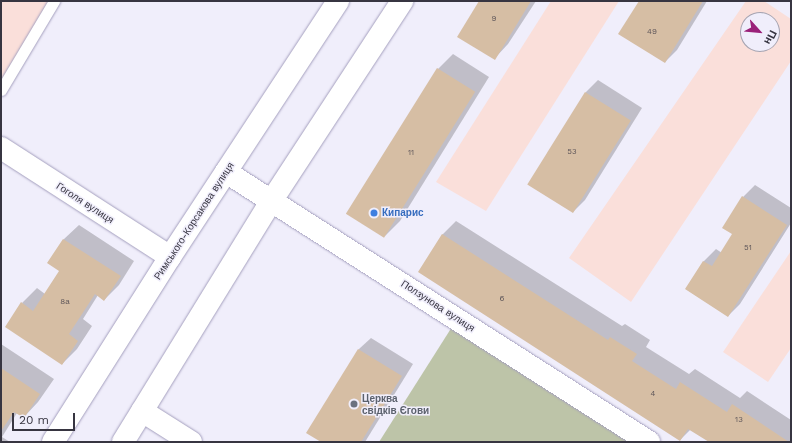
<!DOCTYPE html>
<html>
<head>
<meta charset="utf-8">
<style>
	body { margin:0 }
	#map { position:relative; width:792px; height:443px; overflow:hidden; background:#f0eefb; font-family:"Work Sans",sans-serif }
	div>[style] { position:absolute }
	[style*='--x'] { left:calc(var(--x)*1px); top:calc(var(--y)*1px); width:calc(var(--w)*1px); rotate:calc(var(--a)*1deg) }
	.industrial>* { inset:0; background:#fadfda }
	.green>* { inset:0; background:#bdc4a8 }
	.shadow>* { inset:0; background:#0003 }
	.building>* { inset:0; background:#d6bea4; transform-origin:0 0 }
	.roads { filter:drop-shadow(0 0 1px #a49fbe) drop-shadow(0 0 1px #a49fbe) }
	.service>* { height:11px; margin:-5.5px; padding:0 5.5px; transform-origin:5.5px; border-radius:5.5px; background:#fff }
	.minor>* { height:22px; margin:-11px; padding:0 11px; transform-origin:11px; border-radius:11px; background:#fff }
	.dots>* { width:11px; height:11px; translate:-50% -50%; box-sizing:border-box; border:2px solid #f0eefb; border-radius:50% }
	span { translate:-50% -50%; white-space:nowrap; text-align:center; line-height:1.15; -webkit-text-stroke:3px #f0eefb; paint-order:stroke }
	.number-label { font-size:8px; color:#5f575a }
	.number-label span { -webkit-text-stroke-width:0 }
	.street-label { font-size:10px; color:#373541 }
	.shop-label { font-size:10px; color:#366cbe; font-weight:700 }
	.left { translate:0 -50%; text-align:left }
	.worship-label { font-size:10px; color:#5b616d; font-weight:700 }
	.frame { position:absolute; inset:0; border:2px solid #373541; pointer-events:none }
	.north { position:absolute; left:740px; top:12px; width:40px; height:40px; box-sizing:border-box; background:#f0eefb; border:1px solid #a6a4b1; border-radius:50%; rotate:117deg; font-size:11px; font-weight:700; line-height:16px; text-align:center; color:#373541 }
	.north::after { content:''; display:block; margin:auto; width:14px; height:18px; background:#9a2179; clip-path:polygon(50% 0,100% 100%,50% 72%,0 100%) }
	.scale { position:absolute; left:12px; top:413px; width:63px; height:18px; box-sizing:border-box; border:2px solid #373541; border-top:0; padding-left:5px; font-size:12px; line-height:14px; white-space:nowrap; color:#373541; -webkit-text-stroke:3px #f0eefb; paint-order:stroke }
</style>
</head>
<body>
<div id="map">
	<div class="industrial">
		<i style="clip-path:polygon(1px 1px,58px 1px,1px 92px)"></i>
		<i style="clip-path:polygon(551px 1px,619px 1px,486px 211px,436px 182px)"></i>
		<i style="clip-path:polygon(evenodd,746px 1px,764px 1px,791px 19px,791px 61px,631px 302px,569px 258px,746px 1px,748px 20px,772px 20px,772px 44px,748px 44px,748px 20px)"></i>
		<i style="clip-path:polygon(791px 251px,791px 348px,768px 382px,723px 352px)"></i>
	</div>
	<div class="green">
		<i style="clip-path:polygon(457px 319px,649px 442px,379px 442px)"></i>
	</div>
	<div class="shadow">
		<i style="clip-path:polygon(481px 1px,536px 1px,508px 44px,495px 58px)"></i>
		<i style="clip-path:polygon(640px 1px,707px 1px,677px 50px,665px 62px)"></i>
		<i style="clip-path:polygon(453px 54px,489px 77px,400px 221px,385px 236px,438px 69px)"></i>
		<i style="clip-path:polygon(598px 80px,642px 108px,585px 200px,573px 212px,586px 92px)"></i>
		<i style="clip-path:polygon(755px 185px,791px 208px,791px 223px,740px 304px,728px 316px,686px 289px,704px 261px,716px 249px,722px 253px,734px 234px,743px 197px)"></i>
		<i style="clip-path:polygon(456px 221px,622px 326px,625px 324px,650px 340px,646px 347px,689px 374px,695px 369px,740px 398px,747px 391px,791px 420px,791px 442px,710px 442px,691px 429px,680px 440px,442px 235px)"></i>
		<i style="clip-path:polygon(79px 225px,134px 261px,119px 285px,104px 300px,98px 295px,83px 319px,92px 326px,77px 349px,62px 364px,22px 303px,37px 288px,45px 294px,61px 271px,48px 263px,64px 239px)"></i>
		<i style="clip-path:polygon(371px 338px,413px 364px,365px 442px,323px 442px,359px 349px)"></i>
		<i style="clip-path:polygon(1px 344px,54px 379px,38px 402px,24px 417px,17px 413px,2px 437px,10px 442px,1px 442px)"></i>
	</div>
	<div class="building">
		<i style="clip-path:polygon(479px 1px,531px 1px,495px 60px,457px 37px)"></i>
		<i style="clip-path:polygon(639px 1px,703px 1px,665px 63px,618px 34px)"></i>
		<i style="left:437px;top:68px;width:45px;height:172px;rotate:32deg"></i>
		<i style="left:585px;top:92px;width:54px;height:109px;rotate:32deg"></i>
		<i style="clip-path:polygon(742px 196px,787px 225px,728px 317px,685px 289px,703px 261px,712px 266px,732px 234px,722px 228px)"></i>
		<i style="clip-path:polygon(442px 234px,608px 340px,610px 337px,637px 354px,632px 361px,676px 389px,680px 382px,727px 412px,732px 404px,789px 442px,709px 442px,688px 429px,680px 441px,418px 272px)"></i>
		<i style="clip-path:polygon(63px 239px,121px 276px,104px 301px,95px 294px,69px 334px,78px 341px,62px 365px,5px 327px,21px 302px,33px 311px,59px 271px,47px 263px)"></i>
		<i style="clip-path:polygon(358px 349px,402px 376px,361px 442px,321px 442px,306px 433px)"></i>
		<i style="clip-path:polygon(1px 368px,40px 394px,24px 418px,14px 412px,1px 431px)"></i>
	</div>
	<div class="roads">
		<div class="service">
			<i style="--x:1;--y:90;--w:104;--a:-59.2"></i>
		</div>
		<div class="minor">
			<i style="--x:1;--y:148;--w:201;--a:32.8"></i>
			<i style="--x:226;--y:172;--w:502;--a:32.55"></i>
			<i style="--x:142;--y:411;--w:58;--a:32.3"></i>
			<i style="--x:53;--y:442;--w:219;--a:-57.7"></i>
			<i style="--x:170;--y:257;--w:306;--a:-56.7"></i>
			<i style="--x:123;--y:442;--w:284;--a:-58.4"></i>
			<i style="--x:272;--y:200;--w:238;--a:-56.8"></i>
		</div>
	</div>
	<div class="dots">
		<i style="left:374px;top:213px;background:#3f7fe0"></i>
		<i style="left:354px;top:404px;background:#6b7280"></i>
	</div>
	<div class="number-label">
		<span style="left:494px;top:19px">9</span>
		<span style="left:652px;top:32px">49</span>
		<span style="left:572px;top:152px">53</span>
		<span style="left:411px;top:153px">11</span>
		<span style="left:748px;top:248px">51</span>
		<span style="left:502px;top:299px">6</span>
		<span style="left:65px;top:302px">8а</span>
		<span style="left:653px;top:394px">4</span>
		<span style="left:739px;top:420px">13</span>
	</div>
	<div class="street-label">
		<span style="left:85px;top:203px;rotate:33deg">Гоголя вулиця</span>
		<span style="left:194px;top:221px;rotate:-57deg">Римського-Корсакова вулиця</span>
		<span style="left:438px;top:306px;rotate:33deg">Ползунова вулиця</span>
	</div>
	<div class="shop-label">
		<span class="left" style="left:382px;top:213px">Кипарис</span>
	</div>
	<div class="worship-label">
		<span class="left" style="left:362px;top:404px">Церква<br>свідків Єгови</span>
	</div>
	<div class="frame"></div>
	<div class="north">Пн</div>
	<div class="scale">20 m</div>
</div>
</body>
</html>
